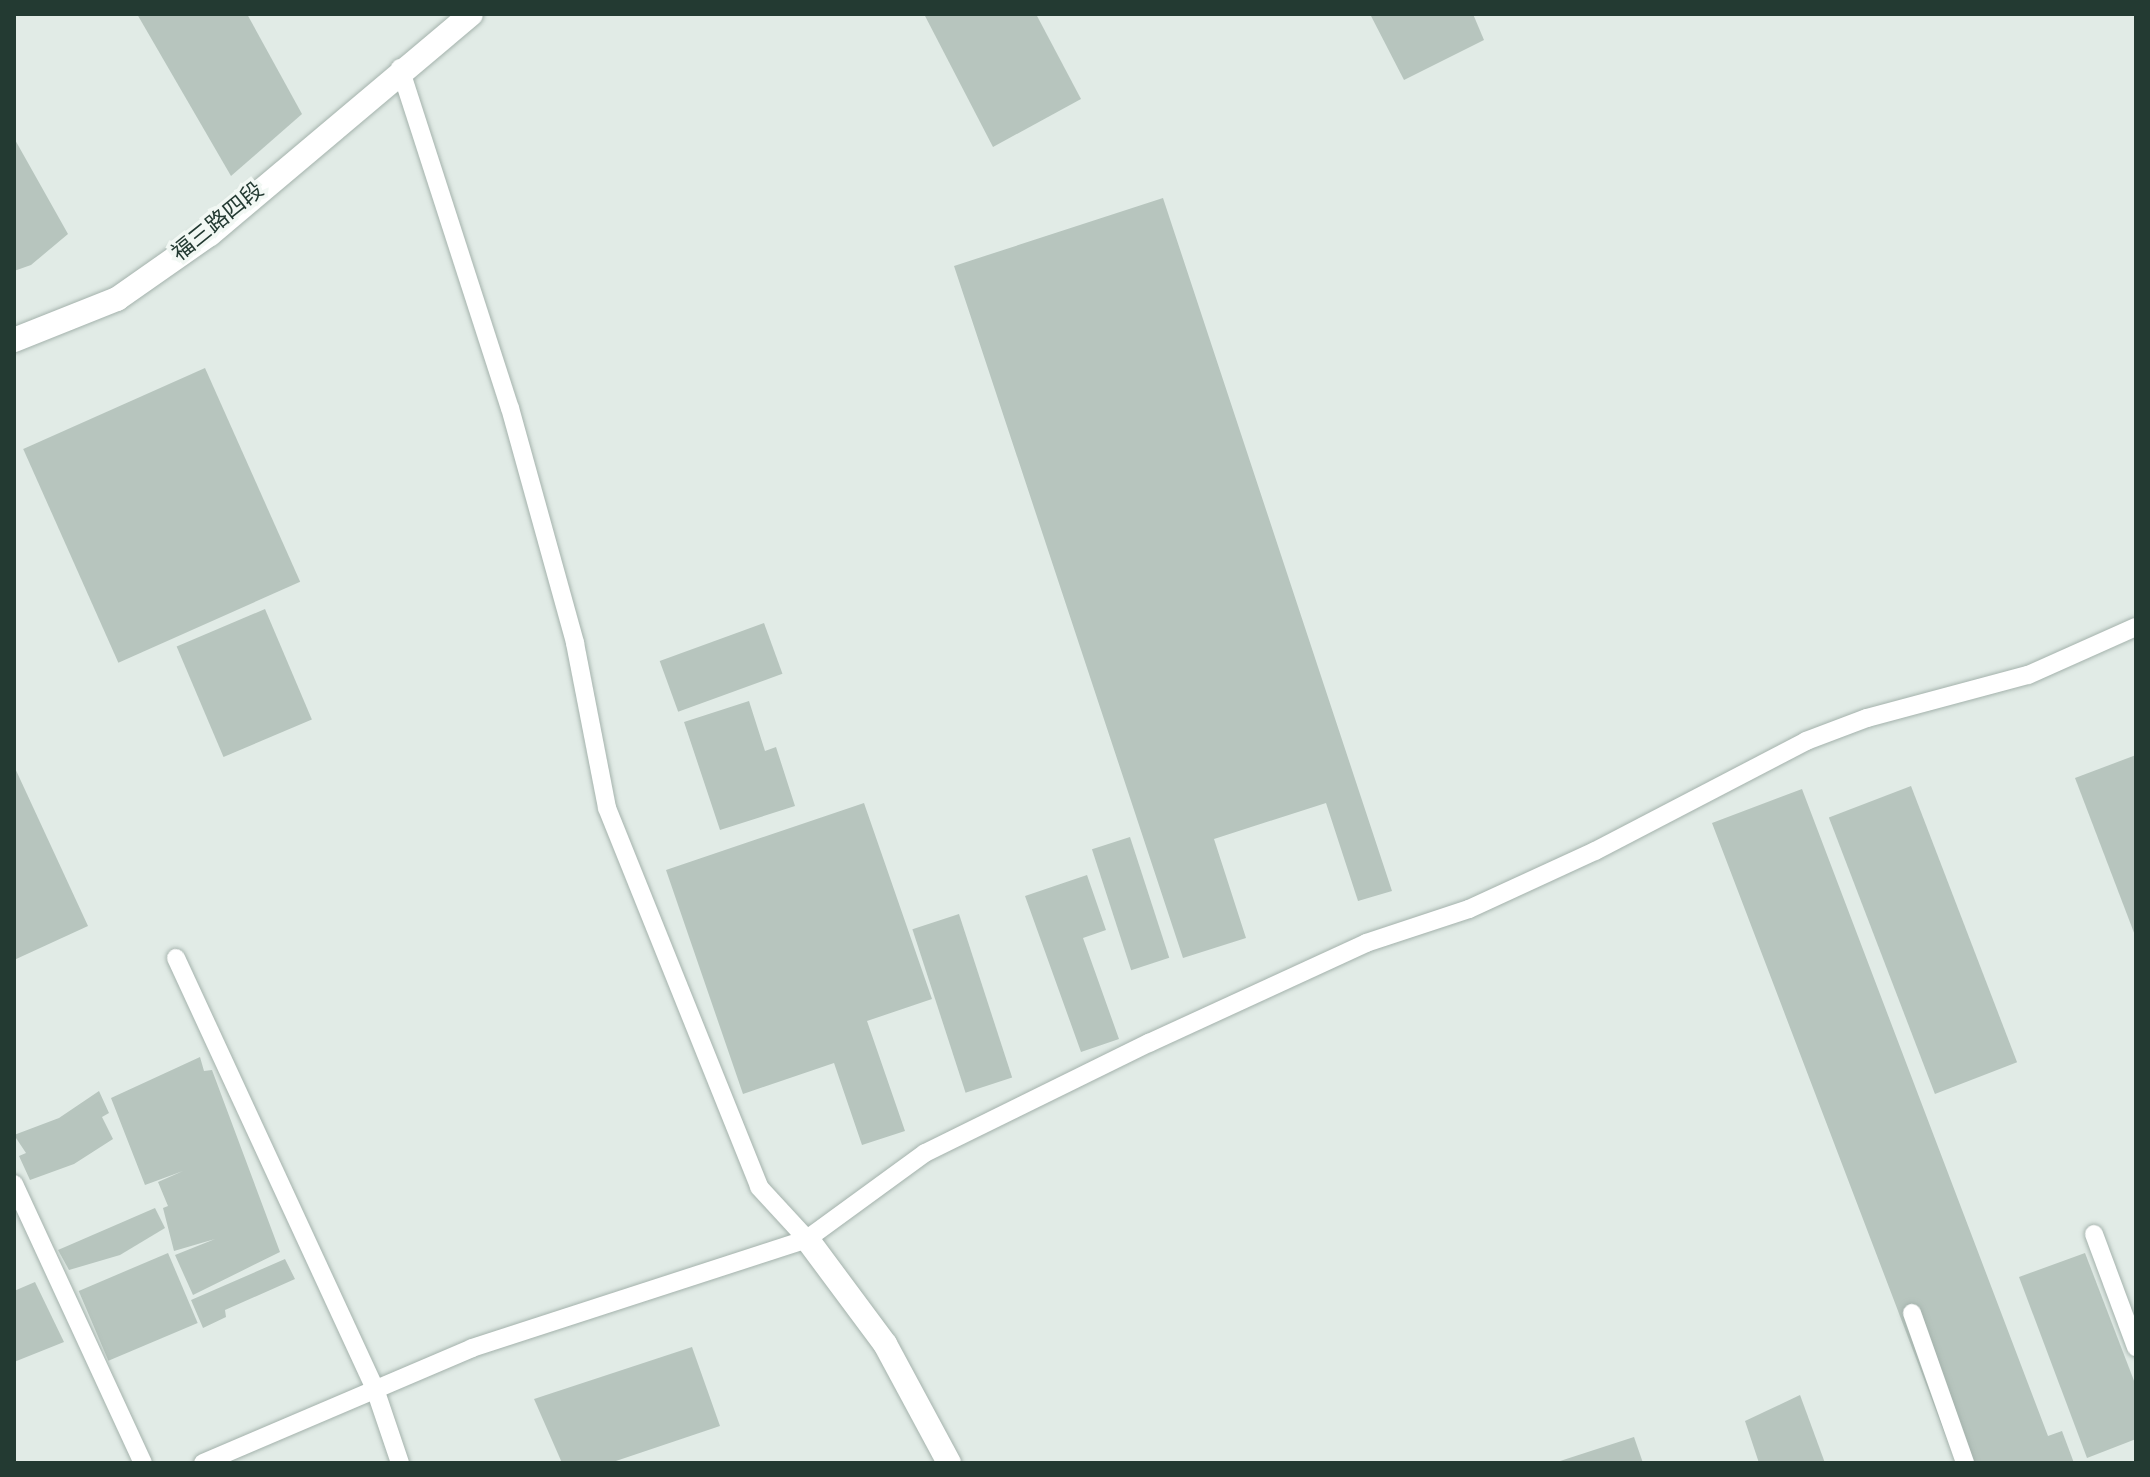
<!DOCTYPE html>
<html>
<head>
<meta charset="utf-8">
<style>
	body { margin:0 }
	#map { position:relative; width:2150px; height:1477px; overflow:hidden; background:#e1ebe6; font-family:"Varela Round","Noto Sans TC",sans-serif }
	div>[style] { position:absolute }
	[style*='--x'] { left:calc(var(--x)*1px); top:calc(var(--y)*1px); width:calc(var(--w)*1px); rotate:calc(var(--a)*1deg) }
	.building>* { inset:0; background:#b7c5be; transform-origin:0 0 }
	.roads { filter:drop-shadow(0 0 2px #a4b2ac) drop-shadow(0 0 2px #a4b2ac) }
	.service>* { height:18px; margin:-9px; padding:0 9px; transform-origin:9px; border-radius:9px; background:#fff }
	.minor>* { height:24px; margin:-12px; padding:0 12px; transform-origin:12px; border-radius:12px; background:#fff }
	.tertiary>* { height:24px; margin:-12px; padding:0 12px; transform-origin:12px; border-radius:12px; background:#fff }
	span { translate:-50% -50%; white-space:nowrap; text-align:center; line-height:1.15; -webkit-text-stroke:7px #f2f8f4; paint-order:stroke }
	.street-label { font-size:22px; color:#233a32 }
	.frame { position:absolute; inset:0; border:16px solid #233a32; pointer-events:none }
</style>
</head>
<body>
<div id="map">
	<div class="building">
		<i style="clip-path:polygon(137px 14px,247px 14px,302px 114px,231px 176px)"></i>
		<i style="clip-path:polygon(924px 14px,1036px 14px,1081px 99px,993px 147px)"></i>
		<i style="clip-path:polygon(1370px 14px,1473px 14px,1484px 40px,1404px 80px)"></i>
		<i style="clip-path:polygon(14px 138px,68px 234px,31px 265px,14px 271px)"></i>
		<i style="clip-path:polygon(1163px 198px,1392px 891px,1358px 901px,1326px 803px,1214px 839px,1246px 938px,1183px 958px,954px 266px)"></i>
		<i style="left:205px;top:368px;width:234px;height:199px;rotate:66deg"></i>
		<i style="left:265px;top:609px;width:120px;height:96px;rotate:67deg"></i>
		<i style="left:764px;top:623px;width:54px;height:111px;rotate:70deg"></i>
		<i style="clip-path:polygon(749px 701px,765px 751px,776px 747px,795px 806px,720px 830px,684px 722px)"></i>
		<i style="clip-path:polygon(2136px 755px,2136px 938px,2075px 778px)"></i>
		<i style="clip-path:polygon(14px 766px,88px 926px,14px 960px)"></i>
		<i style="left:1911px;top:786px;width:296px;height:88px;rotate:69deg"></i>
		<i style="clip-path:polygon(1802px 789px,2048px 1436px,2062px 1431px,2074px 1463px,1956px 1463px,1712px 823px)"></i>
		<i style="clip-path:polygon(864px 803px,932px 999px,867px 1021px,905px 1131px,862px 1145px,834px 1063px,743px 1094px,666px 870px)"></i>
		<i style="left:1130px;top:837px;width:127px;height:40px;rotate:72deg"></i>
		<i style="clip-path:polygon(1087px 875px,1106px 930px,1083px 938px,1119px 1039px,1081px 1052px,1025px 896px)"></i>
		<i style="left:959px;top:914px;width:172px;height:49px;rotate:72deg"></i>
		<i style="clip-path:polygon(200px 1057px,204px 1071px,212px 1070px,280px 1252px,193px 1295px,175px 1255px,215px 1239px,174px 1251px,163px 1208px,168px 1206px,158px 1182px,183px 1171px,145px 1185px,111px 1098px)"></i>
		<i style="clip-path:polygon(99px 1091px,109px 1113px,102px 1117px,113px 1139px,74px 1164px,30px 1180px,19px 1156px,26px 1153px,14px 1135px,59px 1118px)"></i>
		<i style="clip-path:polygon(155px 1208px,165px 1228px,120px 1255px,69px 1270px,58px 1250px)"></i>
		<i style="left:168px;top:1253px;width:76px;height:97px;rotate:67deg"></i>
		<i style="clip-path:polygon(2085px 1253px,2136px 1386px,2136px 1439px,2087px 1458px,2019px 1277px)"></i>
		<i style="clip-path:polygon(285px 1259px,295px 1279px,225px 1310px,226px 1317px,203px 1328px,191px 1300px)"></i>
		<i style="clip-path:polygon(35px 1282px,64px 1342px,14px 1362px,14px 1291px)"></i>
		<i style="clip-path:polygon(692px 1347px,720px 1426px,610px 1463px,562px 1463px,534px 1399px)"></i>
		<i style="clip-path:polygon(1800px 1395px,1825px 1463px,1759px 1463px,1745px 1421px)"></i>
		<i style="clip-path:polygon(1634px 1437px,1643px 1463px,1557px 1463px,1557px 1462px)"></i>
	</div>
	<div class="roads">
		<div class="service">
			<i style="--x:400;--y:68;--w:357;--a:72.1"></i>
			<i style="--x:510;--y:408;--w:244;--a:74.5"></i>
			<i style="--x:575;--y:643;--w:168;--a:79"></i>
			<i style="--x:607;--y:808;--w:408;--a:68.1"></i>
			<i style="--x:759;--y:1187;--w:71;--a:47.3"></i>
			<i style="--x:176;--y:958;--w:475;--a:65.2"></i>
			<i style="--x:375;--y:1389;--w:78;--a:71.3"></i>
			<i style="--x:14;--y:1184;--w:307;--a:65.2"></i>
			<i style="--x:2094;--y:1234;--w:121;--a:69.6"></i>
			<i style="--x:1912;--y:1313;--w:159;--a:70.5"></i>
			<i style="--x:203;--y:1463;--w:293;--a:-23.1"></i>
			<i style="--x:472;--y:1348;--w:352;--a:-18"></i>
			<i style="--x:807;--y:1239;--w:146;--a:-36.1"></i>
			<i style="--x:925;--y:1153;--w:250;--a:-26.2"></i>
			<i style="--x:1149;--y:1043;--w:239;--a:-24.7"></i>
			<i style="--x:1366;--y:943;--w:108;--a:-18.3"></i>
			<i style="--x:1469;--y:909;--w:139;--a:-24.7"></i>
			<i style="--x:1595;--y:851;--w:238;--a:-27.5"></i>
			<i style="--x:1806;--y:741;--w:65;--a:-20.7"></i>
			<i style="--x:1867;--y:718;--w:167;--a:-15"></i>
			<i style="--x:2028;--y:675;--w:118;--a:-24"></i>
		</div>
		<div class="minor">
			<i style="--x:807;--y:1239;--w:131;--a:53.4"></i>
			<i style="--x:885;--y:1344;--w:135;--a:61.7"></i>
		</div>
		<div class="tertiary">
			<i style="--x:14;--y:340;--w:111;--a:-21.7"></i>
			<i style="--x:117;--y:299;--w:113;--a:-35"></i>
			<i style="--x:210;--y:234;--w:341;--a:-40.1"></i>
		</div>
	</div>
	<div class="street-label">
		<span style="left:218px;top:222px;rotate:-39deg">福三路四段</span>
	</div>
	<div class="frame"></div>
</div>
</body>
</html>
